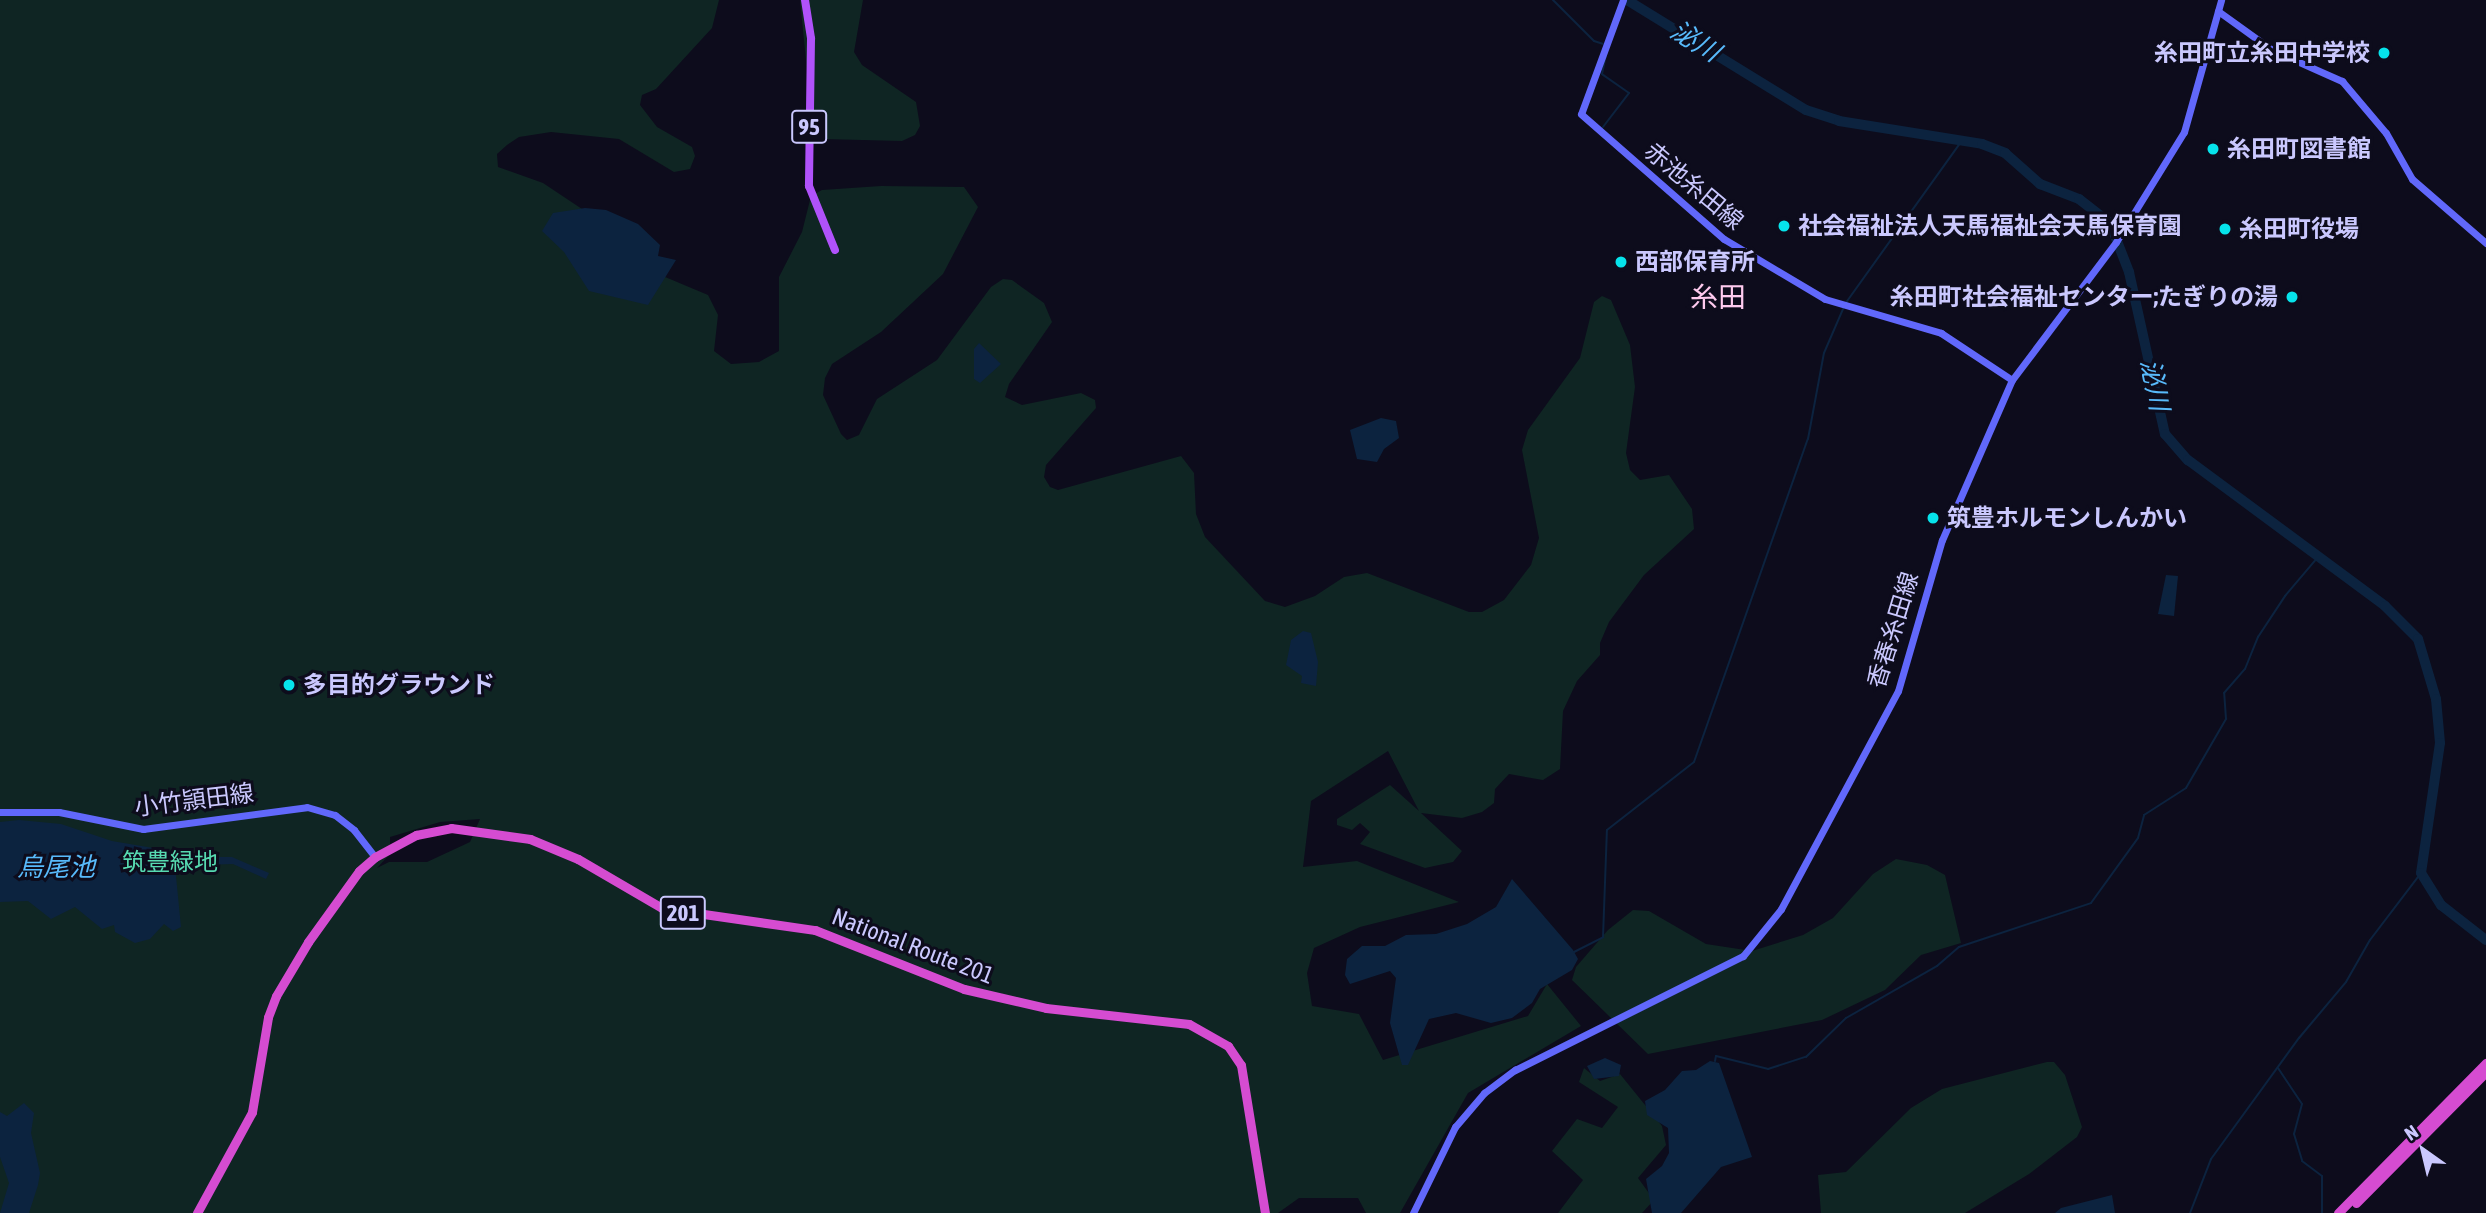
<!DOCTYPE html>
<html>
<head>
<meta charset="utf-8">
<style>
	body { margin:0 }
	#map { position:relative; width:2486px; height:1213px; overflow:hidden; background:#0d0c1c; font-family:"Asap Condensed","Noto Sans JP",sans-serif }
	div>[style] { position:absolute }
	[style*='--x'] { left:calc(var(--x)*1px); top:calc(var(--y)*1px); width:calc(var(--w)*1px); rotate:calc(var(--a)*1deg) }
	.green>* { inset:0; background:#0f2523 }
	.water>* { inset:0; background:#0c233f }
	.stream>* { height:2px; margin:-1px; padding:0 1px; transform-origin:1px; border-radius:1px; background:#0c233f }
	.river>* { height:10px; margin:-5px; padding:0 5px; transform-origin:5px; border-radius:5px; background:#0c233f }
	.secondary>* { height:7px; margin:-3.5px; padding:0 3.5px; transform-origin:3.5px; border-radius:3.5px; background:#6168fb }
	.primary>* { height:8px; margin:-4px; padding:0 4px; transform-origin:4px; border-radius:4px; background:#b052fa }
	.trunk>* { height:9px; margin:-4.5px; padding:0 4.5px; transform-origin:4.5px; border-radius:4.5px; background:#d54cd1 }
	.dots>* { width:19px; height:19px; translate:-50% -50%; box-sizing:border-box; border:4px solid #0d0c1c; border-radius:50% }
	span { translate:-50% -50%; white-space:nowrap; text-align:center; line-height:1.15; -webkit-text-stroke:6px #0d0c1c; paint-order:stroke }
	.shield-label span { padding:2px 5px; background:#0d0c1c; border:2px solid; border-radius:5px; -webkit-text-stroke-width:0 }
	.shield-label { font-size:23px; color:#cac8fe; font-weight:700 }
	.poi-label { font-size:24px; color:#cac8fe; font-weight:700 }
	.right { translate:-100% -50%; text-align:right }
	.left { translate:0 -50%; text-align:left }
	.street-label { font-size:24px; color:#cac8fe }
	.park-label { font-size:24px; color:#57dab1 }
	.water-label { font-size:26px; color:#58bafb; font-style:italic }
	.quarter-label { font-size:28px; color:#fecaee }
	.north { position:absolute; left:2388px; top:1115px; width:70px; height:70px; -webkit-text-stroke:5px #0d0c1c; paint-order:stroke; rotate:326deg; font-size:19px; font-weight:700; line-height:28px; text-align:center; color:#cac8fe }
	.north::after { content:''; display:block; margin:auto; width:24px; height:32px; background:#cac8fe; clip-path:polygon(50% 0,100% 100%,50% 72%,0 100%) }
</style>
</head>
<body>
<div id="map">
	<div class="green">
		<i style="clip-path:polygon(evenodd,0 0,719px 0,712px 28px,656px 89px,642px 95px,640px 105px,657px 127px,692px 147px,695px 156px,690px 169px,674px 172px,619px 139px,551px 132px,519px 137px,507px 145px,497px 154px,498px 167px,543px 183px,588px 213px,658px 274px,708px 295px,718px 315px,714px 351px,731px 364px,759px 362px,779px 351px,779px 277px,802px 232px,811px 196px,822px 190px,881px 186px,964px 187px,978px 207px,943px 274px,881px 332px,832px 364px,825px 378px,823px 395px,841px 434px,847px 440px,859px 435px,877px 399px,937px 360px,991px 287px,1003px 279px,1012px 280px,1044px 303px,1052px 322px,1009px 384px,1005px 397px,1022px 405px,1081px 393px,1095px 400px,1096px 408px,1046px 465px,1044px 477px,1050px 487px,1058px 490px,1181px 456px,1194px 473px,1196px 514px,1205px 537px,1265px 601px,1285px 607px,1315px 596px,1344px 577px,1367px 573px,1469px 612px,1482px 612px,1504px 600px,1531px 565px,1539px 538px,1522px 450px,1528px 430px,1580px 358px,1594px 302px,1602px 296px,1611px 300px,1630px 345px,1635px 387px,1626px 453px,1630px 470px,1640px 480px,1669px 475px,1692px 509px,1694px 529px,1644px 575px,1609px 622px,1600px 643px,1600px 655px,1577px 681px,1563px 711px,1560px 769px,1543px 780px,1509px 774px,1495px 789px,1494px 803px,1482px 812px,1462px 818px,1421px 813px,1462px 851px,1453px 862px,1425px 868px,1360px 844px,1370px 832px,1360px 823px,1352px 830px,1337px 825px,1337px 819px,1390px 785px,1419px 811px,1388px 751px,1311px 801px,1303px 867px,1357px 861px,1459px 902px,1360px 927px,1314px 948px,1307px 973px,1312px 1006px,1359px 1014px,1383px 1060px,1528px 1016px,1547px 984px,1581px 1026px,1468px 1093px,1400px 1213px,1366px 1213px,1358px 1198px,1299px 1198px,1278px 1213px,0 1213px,0 0,480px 819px,470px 842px,427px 862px,389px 862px,377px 868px,390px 854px,390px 837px,440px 822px,480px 819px)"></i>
		<i style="clip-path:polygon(800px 0,863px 0,854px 52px,862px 65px,916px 102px,920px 126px,915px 135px,902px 141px,823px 139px,813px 131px)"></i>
		<i style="clip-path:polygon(1896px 859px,1927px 865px,1945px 875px,1961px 943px,1921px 955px,1885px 990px,1822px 1020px,1648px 1054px,1572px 980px,1576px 967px,1608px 930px,1633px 910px,1649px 911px,1706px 944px,1752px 951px,1803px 935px,1833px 918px,1873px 874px)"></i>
		<i style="clip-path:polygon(2047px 1062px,2054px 1062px,2065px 1075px,2082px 1127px,2077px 1137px,2029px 1174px,1965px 1213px,1821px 1213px,1818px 1175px,1846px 1172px,1911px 1108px,1942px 1089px)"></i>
		<i style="clip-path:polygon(1584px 1068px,1600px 1081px,1620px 1074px,1662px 1126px,1666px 1145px,1638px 1178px,1654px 1200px,1642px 1213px,1558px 1213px,1583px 1180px,1552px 1151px,1577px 1119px,1602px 1128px,1618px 1107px,1579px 1082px)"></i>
	</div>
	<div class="water">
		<i style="clip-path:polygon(585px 208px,606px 210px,638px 224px,660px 245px,658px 256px,676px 260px,648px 305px,589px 291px,564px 252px,542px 231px,553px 213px)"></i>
		<i style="clip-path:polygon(979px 343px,1001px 364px,980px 383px,974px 379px,974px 349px)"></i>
		<i style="clip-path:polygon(1381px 418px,1396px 421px,1399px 438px,1384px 449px,1377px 462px,1357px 459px,1350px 430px)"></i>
		<i style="clip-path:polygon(2166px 575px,2178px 576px,2174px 616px,2158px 614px)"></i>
		<i style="clip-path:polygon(1303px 631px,1311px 633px,1318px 662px,1316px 686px,1301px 683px,1302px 676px,1286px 665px,1291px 640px)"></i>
		<i style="clip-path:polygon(19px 820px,61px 824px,112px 841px,165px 850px,174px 857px,232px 857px,269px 873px,266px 879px,233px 864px,175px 866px,181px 927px,173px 931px,164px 924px,150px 939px,135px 943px,115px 932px,114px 925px,102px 929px,75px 907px,51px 919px,28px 901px,0 902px,0 822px)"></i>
		<i style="clip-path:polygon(1512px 879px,1573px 950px,1578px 959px,1572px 970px,1540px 989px,1532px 1003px,1512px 1018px,1491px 1023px,1456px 1013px,1429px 1019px,1408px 1065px,1402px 1065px,1390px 1023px,1396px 978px,1390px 971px,1350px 984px,1345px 975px,1347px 959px,1362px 946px,1385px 946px,1406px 935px,1436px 934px,1467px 924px,1496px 907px)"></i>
		<i style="clip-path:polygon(1605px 1058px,1621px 1065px,1619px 1076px,1594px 1079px,1587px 1066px)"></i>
		<i style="clip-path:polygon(1710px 1061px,1719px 1063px,1752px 1157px,1721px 1167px,1681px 1213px,1652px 1213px,1646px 1179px,1662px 1166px,1669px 1153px,1668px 1128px,1647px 1115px,1645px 1101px,1665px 1090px,1682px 1071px,1696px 1070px)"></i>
		<i style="clip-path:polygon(24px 1103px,34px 1113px,31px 1133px,40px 1173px,38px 1185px,29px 1213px,0 1213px,9px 1183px,0 1157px,0 1112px,7px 1116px)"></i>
		<i style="clip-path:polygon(2112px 1195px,2115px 1213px,2055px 1213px,2061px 1208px)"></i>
	</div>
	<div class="stream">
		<i style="--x:1553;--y:0;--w:58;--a:45"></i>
		<i style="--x:1594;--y:41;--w:9;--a:18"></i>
		<i style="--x:1603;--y:127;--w:43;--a:-52.6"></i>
		<i style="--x:1629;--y:93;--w:33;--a:-145"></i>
		<i style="--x:1602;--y:74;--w:29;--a:-78"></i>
		<i style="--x:1845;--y:304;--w:199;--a:-54.4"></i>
		<i style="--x:1574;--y:952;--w:33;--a:-27"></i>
		<i style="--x:1603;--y:937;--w:107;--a:-87.9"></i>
		<i style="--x:1607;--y:830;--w:110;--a:-38"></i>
		<i style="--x:1694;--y:762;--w:343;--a:-70.6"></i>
		<i style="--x:1808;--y:439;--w:87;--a:-79.5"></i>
		<i style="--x:1824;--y:353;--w:48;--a:-66.6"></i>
		<i style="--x:1715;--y:1061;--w:5;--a:-79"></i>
		<i style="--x:1716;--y:1056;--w:54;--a:14"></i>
		<i style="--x:1768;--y:1069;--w:40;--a:-18"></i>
		<i style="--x:1806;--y:1057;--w:56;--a:-44.3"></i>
		<i style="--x:1846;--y:1018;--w:105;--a:-29.7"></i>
		<i style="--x:1937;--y:966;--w:29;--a:-41"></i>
		<i style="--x:1959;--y:947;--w:139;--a:-18.4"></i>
		<i style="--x:2091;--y:903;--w:80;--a:-54.1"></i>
		<i style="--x:2138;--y:838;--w:24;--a:-75"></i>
		<i style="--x:2144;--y:815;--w:50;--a:-32.7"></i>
		<i style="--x:2186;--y:788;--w:80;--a:-59.9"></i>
		<i style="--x:2226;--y:719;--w:26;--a:-94"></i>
		<i style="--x:2224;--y:693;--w:32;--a:-49"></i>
		<i style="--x:2245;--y:669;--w:35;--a:-68"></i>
		<i style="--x:2258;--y:637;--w:49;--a:-56.6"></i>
		<i style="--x:2285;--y:596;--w:51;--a:-49.8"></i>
		<i style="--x:2278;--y:1068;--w:43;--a:56.3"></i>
		<i style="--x:2302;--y:1104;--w:31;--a:105"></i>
		<i style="--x:2294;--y:1134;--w:28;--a:73"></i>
		<i style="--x:2302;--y:1161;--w:25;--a:37"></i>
		<i style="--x:2322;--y:1176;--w:37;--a:90"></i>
		<i style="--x:2190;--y:1213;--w:58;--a:-68.7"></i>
		<i style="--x:2211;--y:1159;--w:150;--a:-54"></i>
		<i style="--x:2299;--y:1038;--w:73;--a:-50"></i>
		<i style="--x:2346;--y:982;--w:48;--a:-60.3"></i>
		<i style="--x:2370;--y:940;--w:84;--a:-52.7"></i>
	</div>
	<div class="river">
		<i style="--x:1627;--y:0;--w:210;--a:31.6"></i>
		<i style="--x:1806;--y:110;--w:35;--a:18"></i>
		<i style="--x:1839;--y:121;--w:145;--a:9.1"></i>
		<i style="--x:1982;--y:144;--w:25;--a:21"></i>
		<i style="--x:2005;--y:153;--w:47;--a:41.5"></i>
		<i style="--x:2040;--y:184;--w:42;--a:21"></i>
		<i style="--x:2079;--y:199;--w:39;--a:38"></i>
		<i style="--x:2110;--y:223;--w:53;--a:68.8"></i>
		<i style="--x:2129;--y:272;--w:166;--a:77.5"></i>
		<i style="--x:2165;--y:434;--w:35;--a:49"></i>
		<i style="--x:2188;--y:460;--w:245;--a:36.5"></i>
		<i style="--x:2385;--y:606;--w:47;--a:45"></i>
		<i style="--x:2418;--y:639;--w:63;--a:73.3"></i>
		<i style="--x:2436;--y:699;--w:44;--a:84.8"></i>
		<i style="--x:2440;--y:743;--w:131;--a:98.3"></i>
		<i style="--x:2421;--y:873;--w:38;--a:58"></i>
		<i style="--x:2441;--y:905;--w:57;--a:37.9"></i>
	</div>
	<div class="secondary">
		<i style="--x:1623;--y:0;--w:121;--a:110.2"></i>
		<i style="--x:1581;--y:114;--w:190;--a:41.2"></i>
		<i style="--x:1724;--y:239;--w:117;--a:30.7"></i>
		<i style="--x:1825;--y:299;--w:121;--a:16.3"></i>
		<i style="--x:1941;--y:333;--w:85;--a:33.5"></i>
		<i style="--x:2218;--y:11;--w:67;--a:35.8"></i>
		<i style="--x:2272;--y:50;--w:77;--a:23.9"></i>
		<i style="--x:2342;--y:81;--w:68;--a:49.8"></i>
		<i style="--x:2386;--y:133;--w:53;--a:60.5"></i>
		<i style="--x:2412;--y:179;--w:98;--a:40.9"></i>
		<i style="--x:0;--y:812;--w:59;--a:0"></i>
		<i style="--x:59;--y:812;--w:86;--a:11.4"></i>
		<i style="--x:143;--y:829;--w:165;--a:-7.6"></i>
		<i style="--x:307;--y:807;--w:29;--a:16"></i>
		<i style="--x:335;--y:815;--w:24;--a:38"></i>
		<i style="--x:354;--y:830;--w:34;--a:52"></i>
		<i style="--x:1413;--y:1213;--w:96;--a:-64"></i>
		<i style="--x:1455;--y:1127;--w:45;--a:-49.5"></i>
		<i style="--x:1484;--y:1093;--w:39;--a:-37"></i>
		<i style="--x:1515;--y:1070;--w:255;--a:-26.6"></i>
		<i style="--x:1743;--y:956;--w:60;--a:-51"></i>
		<i style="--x:1781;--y:909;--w:247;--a:-61.8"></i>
		<i style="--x:1898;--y:691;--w:157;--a:-73.8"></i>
		<i style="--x:1942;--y:540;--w:175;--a:-66.4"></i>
		<i style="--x:2012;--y:380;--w:173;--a:-53"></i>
		<i style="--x:2116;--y:242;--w:129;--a:-58.3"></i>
		<i style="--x:2184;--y:132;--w:137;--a:-74.3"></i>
	</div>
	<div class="primary">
		<i style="--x:805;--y:0;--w:39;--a:81"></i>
		<i style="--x:811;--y:39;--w:147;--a:90.8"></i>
		<i style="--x:809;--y:186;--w:69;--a:67.9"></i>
	</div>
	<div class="trunk">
		<i style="--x:2356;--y:1203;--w:185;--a:-45.2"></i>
		<i style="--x:197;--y:1213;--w:115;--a:-61.4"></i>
		<i style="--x:252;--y:1112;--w:96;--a:-80.4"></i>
		<i style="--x:268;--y:1017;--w:22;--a:-69"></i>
		<i style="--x:276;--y:996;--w:63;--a:-59.3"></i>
		<i style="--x:308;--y:942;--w:87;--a:-54.3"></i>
		<i style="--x:359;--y:871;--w:21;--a:-41"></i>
		<i style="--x:375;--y:857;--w:47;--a:-28.2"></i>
		<i style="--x:416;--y:835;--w:36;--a:-11"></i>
		<i style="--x:451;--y:828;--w:80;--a:7.9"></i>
		<i style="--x:530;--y:839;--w:52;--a:22.6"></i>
		<i style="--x:578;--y:859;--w:97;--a:30.3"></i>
		<i style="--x:662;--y:908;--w:155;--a:8.2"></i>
		<i style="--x:815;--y:930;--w:160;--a:21.6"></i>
		<i style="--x:964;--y:989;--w:84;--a:13"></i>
		<i style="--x:1046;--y:1008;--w:144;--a:6.4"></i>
		<i style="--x:1189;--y:1024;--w:45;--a:29.4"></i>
		<i style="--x:1228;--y:1046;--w:23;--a:56"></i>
		<i style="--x:1241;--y:1065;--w:150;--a:80.8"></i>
		<i style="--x:2338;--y:1213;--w:211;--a:-45.4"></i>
	</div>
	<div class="dots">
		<i style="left:2384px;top:53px;background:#06e3eb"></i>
		<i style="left:2213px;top:149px;background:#06e3eb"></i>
		<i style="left:1784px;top:226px;background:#06e3eb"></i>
		<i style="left:2225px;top:229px;background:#06e3eb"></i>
		<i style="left:1621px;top:262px;background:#06e3eb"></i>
		<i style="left:2292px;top:297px;background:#06e3eb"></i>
		<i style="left:1933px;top:518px;background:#06e3eb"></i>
		<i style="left:289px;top:685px;background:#06e3eb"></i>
	</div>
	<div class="shield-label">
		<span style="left:809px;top:127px">95</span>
		<span style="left:683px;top:913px">201</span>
	</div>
	<div class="poi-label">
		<span class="right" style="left:2370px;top:53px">糸田町立糸田中学校</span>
		<span class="left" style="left:2227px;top:149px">糸田町図書館</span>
		<span class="left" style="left:1798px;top:226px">社会福祉法人天馬福祉会天馬保育園</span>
		<span class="left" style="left:2239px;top:229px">糸田町役場</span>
		<span class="left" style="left:1635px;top:262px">西部保育所</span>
		<span class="right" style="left:2278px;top:297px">糸田町社会福祉センター;たぎりの湯</span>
		<span class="left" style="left:1947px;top:518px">筑豊ホルモンしんかい</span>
		<span class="left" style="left:303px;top:685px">多目的グラウンド</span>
	</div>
	<div class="street-label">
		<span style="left:1694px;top:186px;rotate:40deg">赤池糸田線</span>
		<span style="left:1893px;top:630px;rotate:-73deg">香春糸田線</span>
		<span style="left:194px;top:800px;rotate:-7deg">小竹頴田線</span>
		<span style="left:913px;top:946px;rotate:21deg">National Route 201</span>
	</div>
	<div class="park-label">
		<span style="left:170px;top:862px">筑豊緑地</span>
	</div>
	<div class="water-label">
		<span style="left:1695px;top:42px;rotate:31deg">泌川</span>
		<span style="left:2154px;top:385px;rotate:78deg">泌川</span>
		<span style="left:56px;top:868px">烏尾池</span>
	</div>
	<div class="quarter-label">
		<span style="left:1718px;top:297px">糸田</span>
	</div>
	<div class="north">N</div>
</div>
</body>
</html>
